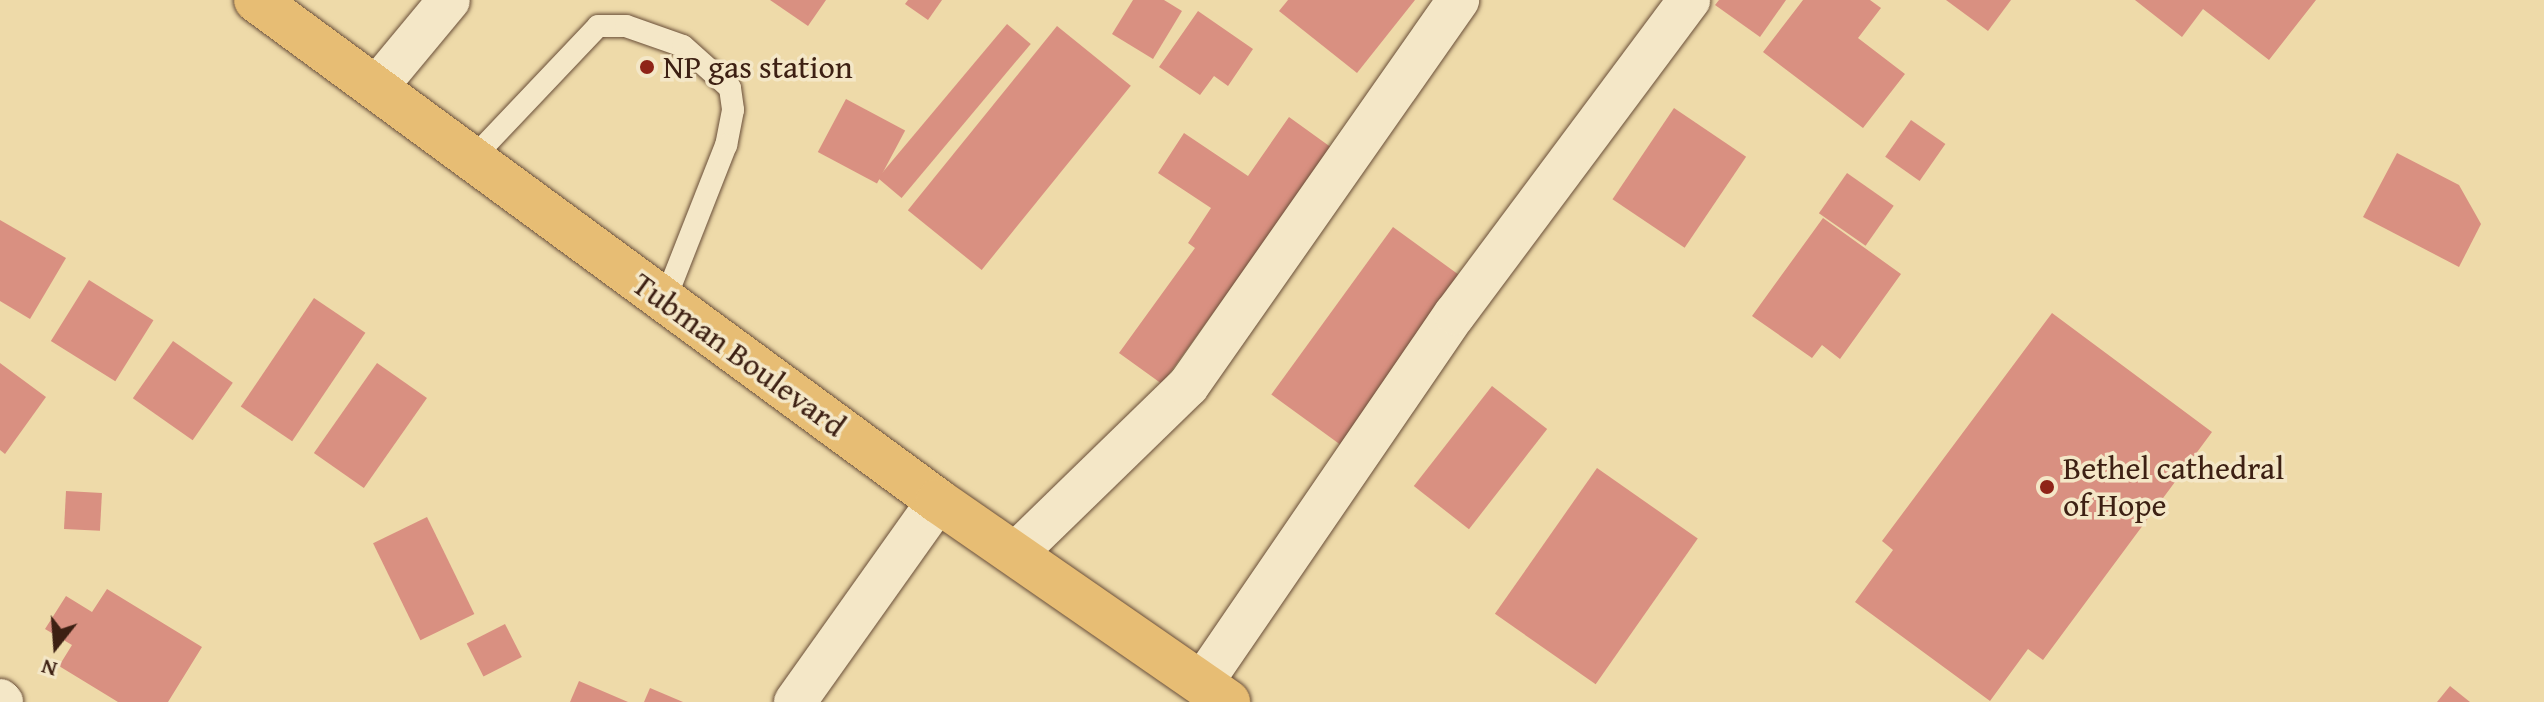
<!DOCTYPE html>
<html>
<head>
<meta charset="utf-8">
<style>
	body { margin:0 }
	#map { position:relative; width:2544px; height:702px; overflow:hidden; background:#eedaa9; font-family:"Gentium Book Plus",serif }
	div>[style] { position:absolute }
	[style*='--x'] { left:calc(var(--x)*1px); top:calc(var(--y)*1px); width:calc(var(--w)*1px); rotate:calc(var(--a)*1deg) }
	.building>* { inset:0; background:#d99081; transform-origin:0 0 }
	.roads { filter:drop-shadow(0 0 2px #694e38) drop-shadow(0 0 2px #694e38) }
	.lane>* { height:22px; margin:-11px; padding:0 11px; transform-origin:11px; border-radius:11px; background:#f4e7c7 }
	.street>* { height:42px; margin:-21px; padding:0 21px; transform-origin:21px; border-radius:21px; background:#f4e7c7 }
	.highway>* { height:44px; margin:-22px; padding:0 22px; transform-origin:22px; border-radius:22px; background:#e7bd74 }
	.dots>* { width:22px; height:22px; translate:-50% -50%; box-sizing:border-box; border:4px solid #f4e7c7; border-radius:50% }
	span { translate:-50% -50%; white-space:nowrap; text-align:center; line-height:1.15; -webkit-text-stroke:7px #f4e7c7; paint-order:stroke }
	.poi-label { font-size:32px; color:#3d2013 }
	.left { translate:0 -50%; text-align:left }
	.street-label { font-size:32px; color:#3d2013 }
	.north { position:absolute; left:16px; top:606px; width:80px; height:80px; -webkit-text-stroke:6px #f4e7c7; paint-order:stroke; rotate:197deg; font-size:22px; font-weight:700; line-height:32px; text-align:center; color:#3d2013 }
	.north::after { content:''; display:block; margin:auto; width:28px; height:36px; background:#3d2013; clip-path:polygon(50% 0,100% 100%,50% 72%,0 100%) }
</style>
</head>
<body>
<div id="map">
	<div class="building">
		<i style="clip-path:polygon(770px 0,826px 0,808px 26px)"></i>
		<i style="clip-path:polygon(908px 0,942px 0,928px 20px,905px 4px)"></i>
		<i style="clip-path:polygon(1133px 0,1164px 0,1182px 11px,1153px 59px,1112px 34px)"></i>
		<i style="clip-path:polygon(1288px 0,1415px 0,1357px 73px,1279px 11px)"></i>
		<i style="clip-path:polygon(1719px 0,1786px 0,1760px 37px,1715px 5px)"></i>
		<i style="clip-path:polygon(1803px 0,1870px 0,1881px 8px,1858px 38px,1905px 74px,1863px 128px,1763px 52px)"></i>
		<i style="clip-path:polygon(1946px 0,2011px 0,1988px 31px)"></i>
		<i style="clip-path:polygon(2135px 0,2316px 0,2269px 60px,2203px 9px,2182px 37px)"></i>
		<i style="clip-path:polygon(1198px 11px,1253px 49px,1228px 86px,1214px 76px,1200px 95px,1159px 67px)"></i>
		<i style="left:1007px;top:24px;width:31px;height:201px;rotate:40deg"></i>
		<i style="left:1057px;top:26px;width:95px;height:237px;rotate:39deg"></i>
		<i style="left:846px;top:99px;width:67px;height:60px;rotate:28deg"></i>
		<i style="left:1674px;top:108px;width:87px;height:110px;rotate:34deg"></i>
		<i style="clip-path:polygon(1289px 117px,1332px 148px,1162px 384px,1119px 353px,1195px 248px,1188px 243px,1211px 208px,1158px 173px,1184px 133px,1248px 176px)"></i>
		<i style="left:1911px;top:120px;width:42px;height:45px;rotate:35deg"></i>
		<i style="clip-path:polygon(2397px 153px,2459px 185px,2481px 224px,2459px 267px,2363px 217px)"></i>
		<i style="left:1847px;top:173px;width:57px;height:49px;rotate:35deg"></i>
		<i style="clip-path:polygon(1823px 218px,1901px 274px,1840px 359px,1822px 345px,1812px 358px,1752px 316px)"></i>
		<i style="clip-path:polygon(0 220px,66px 258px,30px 319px,0 301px)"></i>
		<i style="left:1393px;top:227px;width:88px;height:207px;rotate:36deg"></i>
		<i style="left:89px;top:280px;width:76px;height:72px;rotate:32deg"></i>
		<i style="left:314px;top:298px;width:62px;height:131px;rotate:34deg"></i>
		<i style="clip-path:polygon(2052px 313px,2212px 432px,2043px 660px,2028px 649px,1990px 701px,1855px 602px,1893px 550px,1882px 541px)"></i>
		<i style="left:173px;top:341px;width:73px;height:70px;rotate:35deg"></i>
		<i style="clip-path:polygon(0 363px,46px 397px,5px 454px,0 450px)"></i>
		<i style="left:377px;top:363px;width:61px;height:110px;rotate:35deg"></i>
		<i style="left:1492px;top:386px;width:70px;height:127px;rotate:38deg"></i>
		<i style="left:1597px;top:468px;width:123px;height:178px;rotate:35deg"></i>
		<i style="left:66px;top:491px;width:36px;height:38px;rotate:3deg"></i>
		<i style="left:427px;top:517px;width:108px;height:60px;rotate:64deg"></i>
		<i style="clip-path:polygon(107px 589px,202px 647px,168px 702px,118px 702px,59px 666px,72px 645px,45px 629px,66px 596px,92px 612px)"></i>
		<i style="left:505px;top:624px;width:37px;height:43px;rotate:63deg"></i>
		<i style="clip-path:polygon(579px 681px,628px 702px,570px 702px)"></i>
		<i style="clip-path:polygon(2450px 686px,2470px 702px,2437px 702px)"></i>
		<i style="clip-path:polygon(650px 688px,683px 702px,644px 702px)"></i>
	</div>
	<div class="roads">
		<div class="lane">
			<i style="--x:472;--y:159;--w:183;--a:-46.5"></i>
			<i style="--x:598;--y:26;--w:28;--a:0"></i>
			<i style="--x:626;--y:26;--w:60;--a:19.3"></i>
			<i style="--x:683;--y:46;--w:63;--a:41.8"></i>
			<i style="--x:730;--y:88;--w:22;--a:82"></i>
			<i style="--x:733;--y:110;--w:36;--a:101"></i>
			<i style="--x:726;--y:145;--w:167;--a:111.5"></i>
		</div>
		<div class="street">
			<i style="--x:376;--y:88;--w:114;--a:-50.3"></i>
			<i style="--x:1015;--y:554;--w:241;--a:-44.2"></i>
			<i style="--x:1188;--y:386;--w:471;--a:-55"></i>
			<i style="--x:1202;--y:683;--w:447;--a:-55.6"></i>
			<i style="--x:1455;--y:314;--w:392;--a:-53.3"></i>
			<i style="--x:0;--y:700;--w:3;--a:45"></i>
			<i style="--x:795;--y:702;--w:247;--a:-54.6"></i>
		</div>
		<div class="highway">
			<i style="--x:256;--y:0;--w:846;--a:36.3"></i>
			<i style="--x:938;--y:501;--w:353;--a:34.7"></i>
		</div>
	</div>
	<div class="dots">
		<i style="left:647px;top:67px;background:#8f2418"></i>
		<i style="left:2047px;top:487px;background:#8f2418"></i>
	</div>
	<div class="poi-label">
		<span class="left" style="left:663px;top:67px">NP gas station</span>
		<span class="left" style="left:2063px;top:487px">Bethel cathedral<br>of Hope</span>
	</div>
	<div class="street-label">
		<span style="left:739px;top:355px;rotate:36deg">Tubman Boulevard</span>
	</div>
	<div class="north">N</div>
</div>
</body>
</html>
